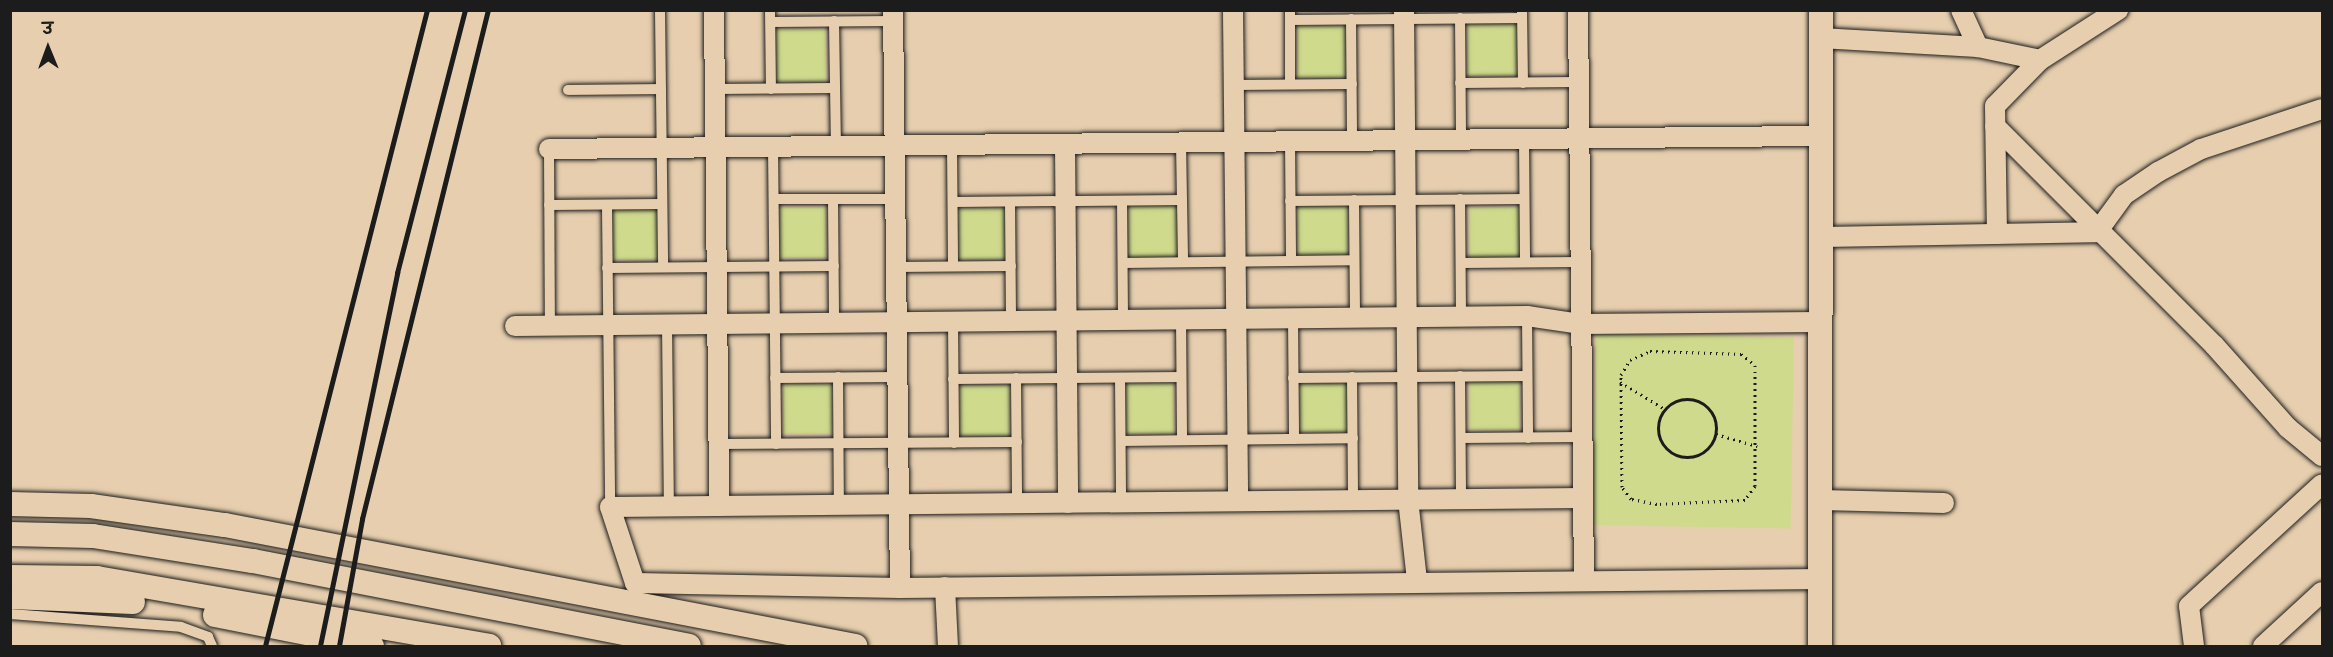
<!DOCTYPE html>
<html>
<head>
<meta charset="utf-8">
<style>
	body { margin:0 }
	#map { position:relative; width:2333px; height:657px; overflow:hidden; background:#e6ceae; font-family:"Balsamiq Sans","Playpen Sans Deva",sans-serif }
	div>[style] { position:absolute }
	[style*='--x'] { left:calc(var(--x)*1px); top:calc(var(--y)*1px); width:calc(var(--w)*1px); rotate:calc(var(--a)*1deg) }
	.green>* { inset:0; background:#cfda8d; transform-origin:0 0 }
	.path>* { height:3px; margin-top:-1.5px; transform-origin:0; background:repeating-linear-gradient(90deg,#1c1c1c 0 1.5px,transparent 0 6px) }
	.path>.ring { margin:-1.5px; padding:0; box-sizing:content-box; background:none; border:3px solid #1c1c1c; border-radius:50% }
	.roads { filter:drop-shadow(0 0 2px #1c1c1c) drop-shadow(0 0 2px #1c1c1c) }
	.service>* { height:10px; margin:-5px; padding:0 5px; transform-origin:5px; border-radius:5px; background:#e6ceae }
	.minor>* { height:20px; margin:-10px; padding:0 10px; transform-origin:10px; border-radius:10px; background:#e6ceae }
	.tertiary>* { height:24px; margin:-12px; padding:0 12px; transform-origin:12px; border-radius:12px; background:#e6ceae }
	.rail>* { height:4.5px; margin:-2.25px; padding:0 2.25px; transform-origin:2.25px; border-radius:2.25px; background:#1c1c1c }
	span { translate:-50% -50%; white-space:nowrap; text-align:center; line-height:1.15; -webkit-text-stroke:6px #e6ceae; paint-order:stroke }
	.frame { position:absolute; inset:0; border:12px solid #1c1c1c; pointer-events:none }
	.north { position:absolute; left:18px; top:18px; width:60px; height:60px; -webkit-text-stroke:4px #e6ceae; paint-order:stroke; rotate:359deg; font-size:16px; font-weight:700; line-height:24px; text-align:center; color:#1c1c1c }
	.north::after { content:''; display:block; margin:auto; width:21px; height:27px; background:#1c1c1c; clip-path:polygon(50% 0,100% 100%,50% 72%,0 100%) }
</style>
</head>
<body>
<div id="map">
	<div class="green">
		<i style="left:1468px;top:24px;width:50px;height:51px"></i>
		<i style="left:1297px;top:26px;width:50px;height:51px"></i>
		<i style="left:776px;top:30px;width:49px;height:51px"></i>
		<i style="left:1128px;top:206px;width:49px;height:51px"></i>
		<i style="left:1297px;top:206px;width:50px;height:51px"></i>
		<i style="left:826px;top:207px;width:51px;height:50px;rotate:90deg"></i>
		<i style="left:1469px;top:207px;width:50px;height:51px"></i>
		<i style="left:1006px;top:208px;width:51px;height:49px;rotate:89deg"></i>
		<i style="left:609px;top:209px;width:49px;height:51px"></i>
		<i style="left:1596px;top:334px;width:198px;height:191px;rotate:1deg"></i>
		<i style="left:1520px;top:379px;width:51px;height:50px;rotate:90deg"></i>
		<i style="left:1349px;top:381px;width:51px;height:50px;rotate:90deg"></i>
		<i style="left:783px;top:383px;width:49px;height:51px"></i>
		<i style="left:1125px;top:383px;width:49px;height:51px"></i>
		<i style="left:1010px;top:385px;width:51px;height:50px;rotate:90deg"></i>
	</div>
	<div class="path">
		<i style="--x:1650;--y:351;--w:91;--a:1.9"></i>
		<i style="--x:1741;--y:354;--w:18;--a:38"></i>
		<i style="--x:1755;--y:365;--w:121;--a:90"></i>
		<i style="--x:1755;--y:486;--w:17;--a:126"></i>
		<i style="--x:1745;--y:500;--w:88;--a:177.4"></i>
		<i style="--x:1657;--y:504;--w:26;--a:-169"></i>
		<i style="--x:1631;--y:499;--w:15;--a:-127"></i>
		<i style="--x:1622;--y:487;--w:112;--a:-90.5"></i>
		<i style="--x:1621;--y:375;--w:17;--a:-59"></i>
		<i style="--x:1630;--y:360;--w:22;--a:-24"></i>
		<i style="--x:1620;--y:382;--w:52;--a:31"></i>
		<i class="ring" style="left:1658px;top:399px;width:55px;height:55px"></i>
		<i style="--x:1716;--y:434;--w:43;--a:16.3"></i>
	</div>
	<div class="roads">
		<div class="service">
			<i style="--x:660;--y:10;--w:257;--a:89.3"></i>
			<i style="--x:770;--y:10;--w:79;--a:89.3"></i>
			<i style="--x:1290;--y:10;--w:74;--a:90"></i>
			<i style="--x:1522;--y:11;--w:72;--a:89.2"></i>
			<i style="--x:1460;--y:18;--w:122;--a:89.5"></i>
			<i style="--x:1351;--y:19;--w:122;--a:89.5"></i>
			<i style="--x:1290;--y:20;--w:232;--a:-0.5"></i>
			<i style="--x:834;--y:21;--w:125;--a:89.1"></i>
			<i style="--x:771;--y:22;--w:122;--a:-0.5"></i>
			<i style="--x:1460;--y:83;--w:118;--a:-0.5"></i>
			<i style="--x:1234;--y:85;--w:118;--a:-0.5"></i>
			<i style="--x:715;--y:89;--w:120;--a:-0.5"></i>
			<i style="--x:568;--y:90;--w:93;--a:-0.6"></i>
			<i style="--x:1524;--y:139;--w:123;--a:89.5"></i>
			<i style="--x:1290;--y:141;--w:120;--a:89.5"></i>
			<i style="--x:1181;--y:143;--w:119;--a:89"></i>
			<i style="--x:952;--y:145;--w:121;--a:89.5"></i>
			<i style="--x:773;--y:146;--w:298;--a:89.4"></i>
			<i style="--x:549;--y:149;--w:177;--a:89.7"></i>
			<i style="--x:774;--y:199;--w:121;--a:0"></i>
			<i style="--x:833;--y:199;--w:124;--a:89.5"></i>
			<i style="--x:1460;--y:199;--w:118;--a:89.5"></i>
			<i style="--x:1354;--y:200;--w:118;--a:89.5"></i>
			<i style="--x:1122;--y:201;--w:119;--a:89.5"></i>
			<i style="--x:1290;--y:201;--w:234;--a:-0.5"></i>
			<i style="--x:953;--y:202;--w:229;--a:-0.5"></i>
			<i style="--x:1010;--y:202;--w:119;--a:89.5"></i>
			<i style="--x:549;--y:205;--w:113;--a:-0.5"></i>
			<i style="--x:607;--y:205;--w:302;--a:89.4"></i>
			<i style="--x:1123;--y:263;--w:231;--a:-0.7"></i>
			<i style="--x:1461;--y:263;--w:119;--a:-0.5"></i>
			<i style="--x:896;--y:267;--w:115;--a:-0.5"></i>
			<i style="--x:607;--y:268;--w:227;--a:-0.5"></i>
			<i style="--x:1527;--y:316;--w:122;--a:89.5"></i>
			<i style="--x:1293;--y:318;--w:121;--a:89.5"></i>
			<i style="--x:1181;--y:319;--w:121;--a:89.5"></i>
			<i style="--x:953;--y:322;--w:121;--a:89.5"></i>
			<i style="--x:667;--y:324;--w:183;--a:89.4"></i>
			<i style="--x:1460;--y:376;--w:123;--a:89.5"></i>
			<i style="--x:838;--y:377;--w:128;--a:89.6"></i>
			<i style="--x:1352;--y:377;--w:123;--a:89.5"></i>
			<i style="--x:775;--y:378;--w:122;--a:-0.5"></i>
			<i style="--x:1016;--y:378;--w:125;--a:89.5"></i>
			<i style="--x:1120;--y:378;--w:124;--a:89.5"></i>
			<i style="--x:1293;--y:378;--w:234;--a:-0.5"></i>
			<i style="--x:953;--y:379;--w:228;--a:-0.5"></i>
			<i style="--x:1461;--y:438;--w:121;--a:-0.5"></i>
			<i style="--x:1121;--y:441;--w:232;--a:-0.7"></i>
			<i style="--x:718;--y:444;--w:299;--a:-0.4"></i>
			<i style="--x:10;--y:614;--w:171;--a:4.3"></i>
			<i style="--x:181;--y:627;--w:29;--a:20"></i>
			<i style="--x:208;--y:637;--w:10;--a:66"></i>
		</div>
		<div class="minor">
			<i style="--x:714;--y:10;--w:496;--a:89.4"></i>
			<i style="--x:893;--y:10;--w:578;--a:89.31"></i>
			<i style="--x:1233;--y:10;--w:491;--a:89.4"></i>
			<i style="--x:1404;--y:10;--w:489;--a:89.5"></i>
			<i style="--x:1408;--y:499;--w:82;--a:83.7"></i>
			<i style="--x:1578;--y:10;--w:571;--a:89.4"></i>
			<i style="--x:1961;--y:10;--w:41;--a:65.3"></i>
			<i style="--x:1820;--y:38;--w:158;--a:3.3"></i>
			<i style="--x:1978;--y:47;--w:63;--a:11.8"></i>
			<i style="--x:1995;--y:126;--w:310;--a:45"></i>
			<i style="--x:2214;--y:345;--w:111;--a:48.3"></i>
			<i style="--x:2288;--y:428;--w:44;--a:39.5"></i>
			<i style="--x:1065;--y:144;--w:359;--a:89.5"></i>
			<i style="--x:549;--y:149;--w:1270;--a:-0.59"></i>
			<i style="--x:2097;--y:232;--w:46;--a:-53.9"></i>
			<i style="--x:2124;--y:195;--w:41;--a:-34.1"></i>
			<i style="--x:2158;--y:172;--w:49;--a:-28.1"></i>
			<i style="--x:2201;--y:149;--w:127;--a:-18.3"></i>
			<i style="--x:1997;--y:234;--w:128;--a:-90.9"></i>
			<i style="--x:1995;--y:106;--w:64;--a:-45.6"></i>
			<i style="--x:2040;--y:60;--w:93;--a:-32.7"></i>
			<i style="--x:1819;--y:237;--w:278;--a:-1"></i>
			<i style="--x:515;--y:326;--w:1012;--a:-0.57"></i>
			<i style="--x:1527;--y:316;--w:55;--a:8.4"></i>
			<i style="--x:1581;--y:324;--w:239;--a:-0.5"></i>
			<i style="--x:1583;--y:498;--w:973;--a:179.47"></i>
			<i style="--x:610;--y:507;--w:80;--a:71.8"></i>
			<i style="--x:635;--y:583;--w:265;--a:1.1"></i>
			<i style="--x:900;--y:588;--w:922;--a:-0.56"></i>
			<i style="--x:1821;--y:500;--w:123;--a:1.4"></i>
			<i style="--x:945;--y:587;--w:59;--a:87.1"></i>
			<i style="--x:2194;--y:646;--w:40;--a:-97.1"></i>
			<i style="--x:2189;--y:606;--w:180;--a:-42.5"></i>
			<i style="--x:2263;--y:646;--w:80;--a:-42.5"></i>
		</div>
		<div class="tertiary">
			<i style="--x:10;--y:504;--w:81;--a:1.4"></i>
			<i style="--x:91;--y:506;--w:135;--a:8.1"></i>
			<i style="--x:225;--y:525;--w:642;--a:10.86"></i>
			<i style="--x:10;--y:534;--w:83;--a:1.4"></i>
			<i style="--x:93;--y:536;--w:162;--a:8.9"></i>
			<i style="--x:253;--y:561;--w:444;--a:11"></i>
			<i style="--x:10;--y:577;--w:87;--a:0.7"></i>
			<i style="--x:97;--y:578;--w:398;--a:9.8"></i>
			<i style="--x:10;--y:597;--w:123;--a:2.3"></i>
			<i style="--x:215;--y:615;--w:160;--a:11.2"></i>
			<i style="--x:1820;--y:646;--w:636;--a:-89.91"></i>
		</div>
	</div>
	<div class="rail">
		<i style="--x:265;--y:646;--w:656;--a:-75.71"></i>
		<i style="--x:320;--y:646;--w:381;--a:-78.3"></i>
		<i style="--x:397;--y:273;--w:272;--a:-75.5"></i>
		<i style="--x:339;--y:646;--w:129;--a:-79.7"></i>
		<i style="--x:362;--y:519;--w:524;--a:-76.1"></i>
	</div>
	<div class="frame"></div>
	<div class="north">उ</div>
</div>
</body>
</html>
